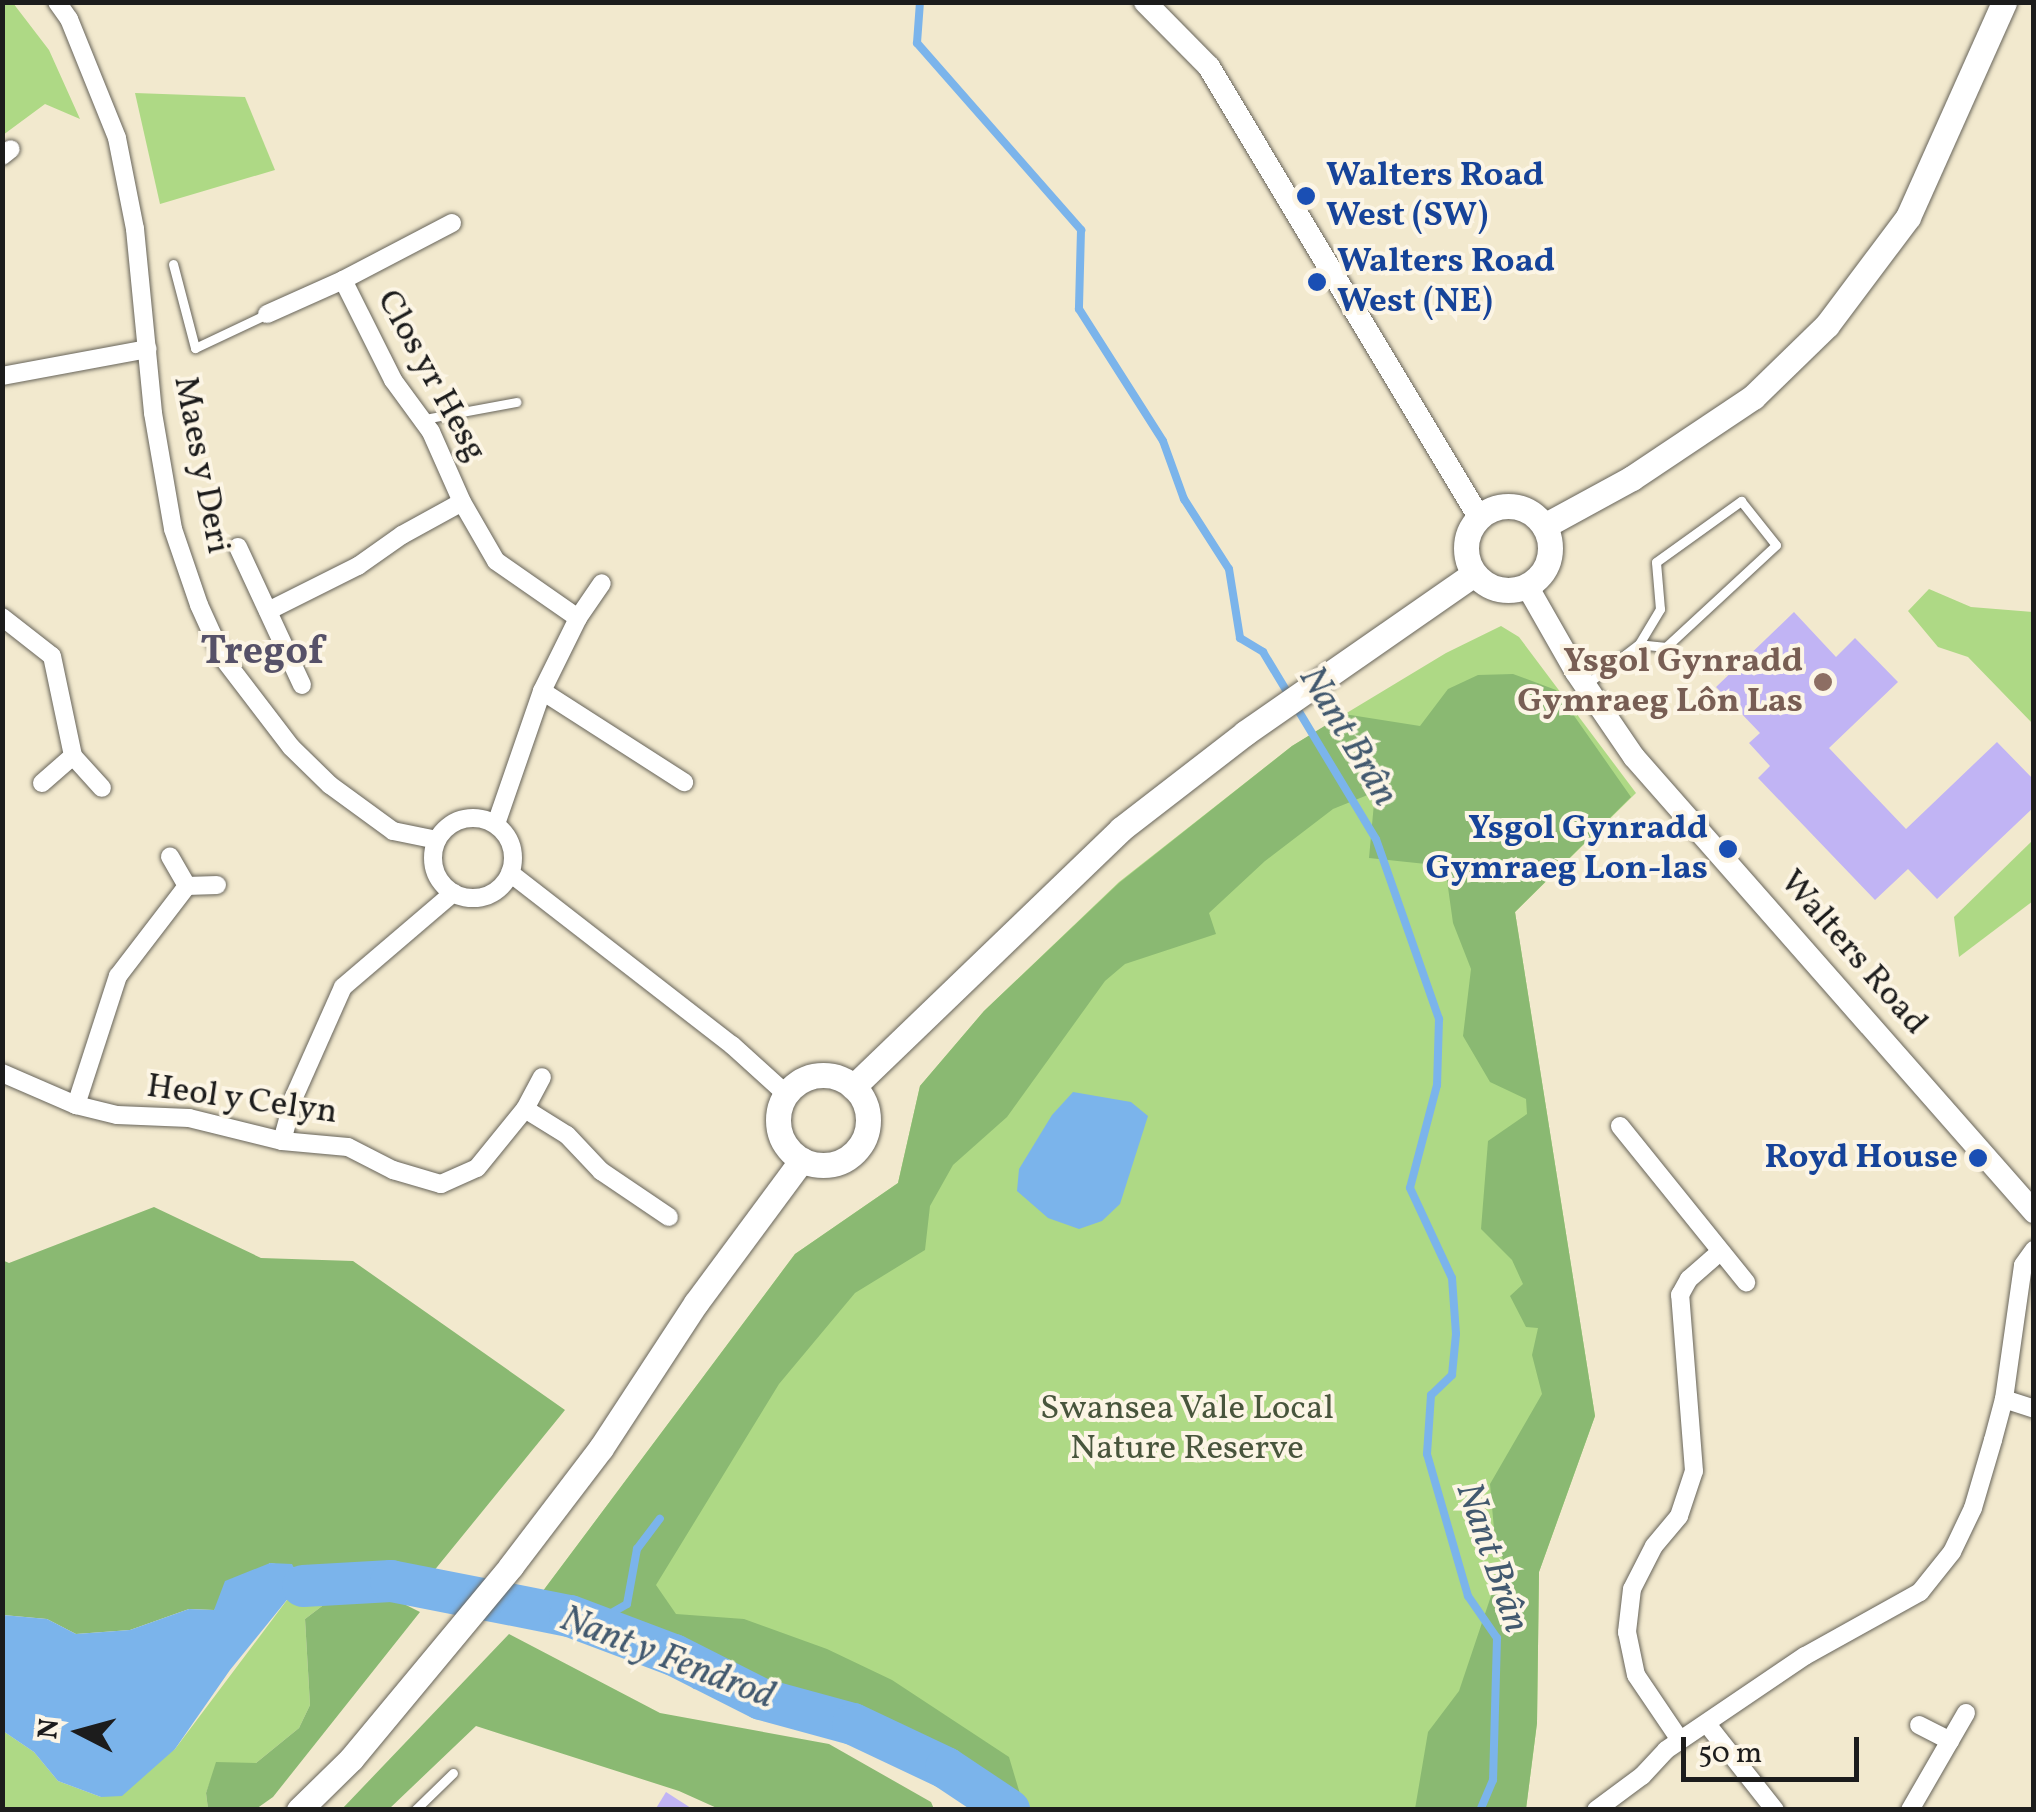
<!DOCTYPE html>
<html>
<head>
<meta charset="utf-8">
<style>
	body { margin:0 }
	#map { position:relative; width:2036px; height:1812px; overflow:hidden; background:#f2e9ce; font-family:Vollkorn,serif }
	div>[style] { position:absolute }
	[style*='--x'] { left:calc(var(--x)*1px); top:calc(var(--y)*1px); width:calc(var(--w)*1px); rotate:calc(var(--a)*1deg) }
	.green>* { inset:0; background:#aed985 }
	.forest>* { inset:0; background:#8ab972 }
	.water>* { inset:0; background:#7bb4eb }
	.stream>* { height:8px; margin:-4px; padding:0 4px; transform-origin:4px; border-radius:4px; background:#7bb4eb }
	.river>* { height:42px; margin:-21px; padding:0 21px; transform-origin:21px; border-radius:21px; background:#7bb4eb }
	.building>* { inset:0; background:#c1b4f4 }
	.roads { filter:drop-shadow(0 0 2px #67645a) drop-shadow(0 0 2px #67645a) }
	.service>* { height:9px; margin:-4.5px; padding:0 4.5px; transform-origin:4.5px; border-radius:4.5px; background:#fff }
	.minor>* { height:18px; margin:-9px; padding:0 9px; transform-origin:9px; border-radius:9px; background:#fff }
	.minor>.ring { margin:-9px; padding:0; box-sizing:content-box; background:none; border:18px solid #fff; border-radius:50% }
	.tertiary>* { height:22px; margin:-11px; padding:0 11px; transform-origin:11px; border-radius:11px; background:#fff }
	.secondary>* { height:25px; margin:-12.5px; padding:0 12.5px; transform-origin:12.5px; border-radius:12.5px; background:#fff }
	.secondary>.ring { margin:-12.5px; padding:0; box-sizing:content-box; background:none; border:25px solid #fff; border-radius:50% }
	.dots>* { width:28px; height:28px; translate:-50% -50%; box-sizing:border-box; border:5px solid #fcf5e5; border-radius:50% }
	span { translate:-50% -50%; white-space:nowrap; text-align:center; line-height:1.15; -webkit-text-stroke:8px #fcf5e5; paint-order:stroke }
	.transit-label { font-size:35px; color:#164399; font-weight:700 }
	.left { translate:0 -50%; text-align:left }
	.right { translate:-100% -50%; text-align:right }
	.street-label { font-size:35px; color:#1c1c1c }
	.education-label { font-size:35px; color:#785e54; font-weight:700 }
	.park-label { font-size:35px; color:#48553c }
	.water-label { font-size:38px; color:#42596f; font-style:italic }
	.quarter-label { font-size:40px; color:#565168; font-weight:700 }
	.frame { position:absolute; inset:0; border:5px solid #1c1c1c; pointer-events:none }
	.north { position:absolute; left:30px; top:1682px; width:100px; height:100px; -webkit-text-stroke:8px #fcf5e5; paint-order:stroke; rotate:276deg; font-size:28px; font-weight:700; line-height:40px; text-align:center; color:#1c1c1c }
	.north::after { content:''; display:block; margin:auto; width:35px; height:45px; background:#1c1c1c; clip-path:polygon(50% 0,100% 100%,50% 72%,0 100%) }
	.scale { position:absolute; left:1681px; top:1737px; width:178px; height:45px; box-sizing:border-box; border:5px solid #1c1c1c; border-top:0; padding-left:12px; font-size:30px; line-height:35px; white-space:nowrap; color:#1c1c1c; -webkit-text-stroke:8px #fcf5e5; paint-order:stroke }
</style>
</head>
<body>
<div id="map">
	<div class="green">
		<i style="clip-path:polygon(3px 2px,13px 3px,49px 50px,80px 119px,45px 104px,3px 135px)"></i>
		<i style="clip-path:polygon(135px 93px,245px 97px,275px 170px,160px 204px)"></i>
		<i style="clip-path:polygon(1929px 589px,1971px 607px,2033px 612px,2033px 724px,1968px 657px,1938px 647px,1908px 611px)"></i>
		<i style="clip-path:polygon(1501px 626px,1519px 637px,1636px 793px,1515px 912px,1595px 1416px,1539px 1572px,1537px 1723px,1526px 1809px,1016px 1809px,981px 1783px,902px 1738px,817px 1703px,756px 1689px,682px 1651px,601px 1618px,537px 1599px,795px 1254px,898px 1183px,920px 1086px,984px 1011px,1119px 882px,1292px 746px,1446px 653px)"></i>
		<i style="clip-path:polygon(2033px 840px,2033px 901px,1959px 957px,1954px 917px)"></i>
		<i style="clip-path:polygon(352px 1588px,382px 1593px,330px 1600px,305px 1619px,310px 1705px,299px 1728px,256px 1763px,217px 1763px,206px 1793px,208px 1809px,3px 1810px,3px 1731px,34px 1752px,58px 1781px,101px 1797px,175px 1749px,290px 1596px)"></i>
	</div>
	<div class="forest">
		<i style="clip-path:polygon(1513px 674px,1556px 690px,1631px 797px,1515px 912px,1595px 1416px,1539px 1572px,1537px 1723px,1526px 1809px,1415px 1809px,1428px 1732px,1459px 1691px,1492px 1593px,1506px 1570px,1494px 1529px,1490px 1484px,1542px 1394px,1532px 1355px,1538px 1328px,1526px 1327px,1510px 1296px,1523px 1284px,1512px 1260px,1481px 1229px,1488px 1141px,1527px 1114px,1526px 1099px,1490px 1082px,1463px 1036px,1471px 969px,1453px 923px,1445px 866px,1369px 858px,1375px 792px,1333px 809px,1265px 861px,1209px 913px,1216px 934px,1125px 964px,1105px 981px,1007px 1117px,953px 1165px,930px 1206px,925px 1250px,855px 1293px,779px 1384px,656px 1585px,676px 1614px,744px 1619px,827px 1649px,892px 1680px,1009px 1757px,1020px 1794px,1012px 1806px,902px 1738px,817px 1703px,756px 1689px,682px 1651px,601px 1618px,537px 1599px,795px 1254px,898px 1183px,920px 1086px,984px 1011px,1119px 883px,1292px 746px,1344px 714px,1420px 726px,1448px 689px,1478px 675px)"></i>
		<i style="clip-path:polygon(154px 1207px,261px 1258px,353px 1261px,565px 1410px,433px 1572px,316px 1571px,270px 1563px,214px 1610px,189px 1609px,130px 1630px,76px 1634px,47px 1619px,3px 1615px,2px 1260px,9px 1263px)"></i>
		<i style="clip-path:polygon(382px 1593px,420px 1612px,273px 1797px,256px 1809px,208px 1809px,206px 1793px,216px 1762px,256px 1763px,299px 1728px,310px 1705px,305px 1619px,330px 1600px)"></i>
		<i style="clip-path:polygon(509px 1634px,660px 1713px,829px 1744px,931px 1802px,934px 1809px,719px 1809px,679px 1791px,476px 1726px,389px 1809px,342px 1809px)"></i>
	</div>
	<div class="water">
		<i style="clip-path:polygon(1073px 1092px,1131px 1102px,1148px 1116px,1120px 1204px,1102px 1221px,1079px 1229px,1048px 1218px,1017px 1191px,1019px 1169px,1052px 1115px)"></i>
		<i style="clip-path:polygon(270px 1563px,292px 1564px,303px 1586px,290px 1596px,230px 1670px,175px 1749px,122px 1796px,101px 1797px,58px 1781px,34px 1752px,3px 1731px,3px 1615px,47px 1619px,76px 1634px,130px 1630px,189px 1609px,214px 1610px,225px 1581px)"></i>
	</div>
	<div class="stream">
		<i style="--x:920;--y:2;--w:41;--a:94.2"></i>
		<i style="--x:917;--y:43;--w:249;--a:48.7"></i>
		<i style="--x:1081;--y:230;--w:79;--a:91.5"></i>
		<i style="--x:1079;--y:309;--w:156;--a:57.5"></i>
		<i style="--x:1163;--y:441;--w:62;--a:70.1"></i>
		<i style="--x:1184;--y:499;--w:83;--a:57.3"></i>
		<i style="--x:1229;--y:569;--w:70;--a:80.9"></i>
		<i style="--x:1240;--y:638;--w:27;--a:31"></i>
		<i style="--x:1263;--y:652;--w:218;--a:58.9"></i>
		<i style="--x:1376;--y:839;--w:191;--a:70.7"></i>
		<i style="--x:1439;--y:1019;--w:66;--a:91.7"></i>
		<i style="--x:1437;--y:1085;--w:106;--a:104.7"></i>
		<i style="--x:1410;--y:1188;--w:99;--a:65"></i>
		<i style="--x:1452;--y:1278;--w:56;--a:85.9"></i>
		<i style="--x:1456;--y:1334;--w:41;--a:95.6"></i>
		<i style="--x:1452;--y:1375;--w:29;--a:136"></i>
		<i style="--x:1431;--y:1395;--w:59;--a:93.9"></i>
		<i style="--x:1427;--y:1454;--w:148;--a:73.9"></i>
		<i style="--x:1468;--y:1596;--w:51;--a:55.4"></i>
		<i style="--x:1497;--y:1638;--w:142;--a:91.6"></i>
		<i style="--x:1493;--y:1780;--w:33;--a:113"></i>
		<i style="--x:592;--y:1624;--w:40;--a:-29.7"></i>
		<i style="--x:627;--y:1604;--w:56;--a:-79.7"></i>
		<i style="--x:637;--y:1549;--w:38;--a:-53"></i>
		<i style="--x:695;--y:1685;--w:16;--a:-45"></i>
	</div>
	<div class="river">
		<i style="--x:303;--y:1586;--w:88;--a:-3.3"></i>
		<i style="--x:391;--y:1581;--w:182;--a:11.1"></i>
		<i style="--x:570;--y:1616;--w:111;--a:20.6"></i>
		<i style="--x:674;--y:1655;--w:97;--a:26.8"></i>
		<i style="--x:761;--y:1699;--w:95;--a:15.2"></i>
		<i style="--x:853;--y:1724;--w:103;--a:25.3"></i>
		<i style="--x:946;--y:1768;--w:76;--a:33.7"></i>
	</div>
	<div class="building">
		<i style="clip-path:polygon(1794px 612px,1836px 657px,1855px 638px,1898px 682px,1829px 748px,1906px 829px,1997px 742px,2034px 780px,2034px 807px,1937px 899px,1908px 869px,1875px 900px,1758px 778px,1770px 766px,1749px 743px,1760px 733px,1716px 687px)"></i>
		<i style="clip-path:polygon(666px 1792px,694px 1810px,655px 1810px)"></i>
	</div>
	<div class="roads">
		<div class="service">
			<i style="--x:173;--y:264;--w:87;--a:75.3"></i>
			<i style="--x:195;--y:348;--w:80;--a:-25.3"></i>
			<i style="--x:424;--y:419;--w:94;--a:-10.5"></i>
			<i style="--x:1588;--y:683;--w:64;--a:-37.4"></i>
			<i style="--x:1639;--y:644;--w:41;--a:-59"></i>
			<i style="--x:1660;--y:609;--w:47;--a:-94.9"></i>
			<i style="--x:1656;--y:562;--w:105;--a:-35.7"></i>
			<i style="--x:1741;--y:501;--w:56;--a:51.5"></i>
			<i style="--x:1776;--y:545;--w:150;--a:137.2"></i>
			<i style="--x:1666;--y:647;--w:27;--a:-174"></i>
			<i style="--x:415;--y:1810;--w:53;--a:-44.2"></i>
		</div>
		<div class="minor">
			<i style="--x:57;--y:2;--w:21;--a:55"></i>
			<i style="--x:69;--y:19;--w:128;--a:68"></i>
			<i style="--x:117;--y:138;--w:93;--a:78.8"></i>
			<i style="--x:135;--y:229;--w:185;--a:84.4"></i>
			<i style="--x:153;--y:413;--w:118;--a:80.2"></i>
			<i style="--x:173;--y:529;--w:80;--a:71.1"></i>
			<i style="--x:199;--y:605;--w:58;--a:65.6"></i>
			<i style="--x:223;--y:658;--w:112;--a:52.6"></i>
			<i style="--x:291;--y:747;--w:54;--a:44.3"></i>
			<i style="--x:330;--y:785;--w:78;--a:36.1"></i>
			<i style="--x:393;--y:831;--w:45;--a:11.6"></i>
			<i style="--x:2;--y:156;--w:11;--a:-38"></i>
			<i style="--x:452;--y:223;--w:123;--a:152.4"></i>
			<i style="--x:343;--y:280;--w:112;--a:63.4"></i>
			<i style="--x:393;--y:380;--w:64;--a:53.8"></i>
			<i style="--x:431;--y:432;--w:77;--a:66.1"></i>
			<i style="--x:462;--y:502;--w:68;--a:60"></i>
			<i style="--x:496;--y:561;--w:100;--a:34.8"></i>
			<i style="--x:267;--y:314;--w:83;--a:-24.1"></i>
			<i style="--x:2;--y:376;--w:148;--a:-10.5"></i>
			<i style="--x:238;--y:547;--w:152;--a:65.1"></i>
			<i style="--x:268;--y:611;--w:101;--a:-26.6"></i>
			<i style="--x:358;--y:566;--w:54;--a:-35.2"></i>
			<i style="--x:402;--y:535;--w:68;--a:-28.8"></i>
			<i style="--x:2;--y:617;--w:63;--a:38"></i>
			<i style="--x:52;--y:656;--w:102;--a:78.1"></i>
			<i style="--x:73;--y:756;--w:43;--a:47.8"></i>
			<i style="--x:542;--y:691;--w:169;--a:32.7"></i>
			<i style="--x:42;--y:783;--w:41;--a:-41.1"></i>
			<i class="ring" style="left:433px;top:818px;width:62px;height:62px"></i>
			<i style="--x:496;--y:824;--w:141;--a:-70.9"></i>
			<i style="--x:542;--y:691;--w:81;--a:-63.7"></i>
			<i style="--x:578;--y:618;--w:42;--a:-55.6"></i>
			<i style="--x:510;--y:873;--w:281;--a:37.8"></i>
			<i style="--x:732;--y:1045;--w:73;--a:42.2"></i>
			<i style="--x:187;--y:886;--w:30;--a:-2"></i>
			<i style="--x:2;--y:1073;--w:81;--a:23.4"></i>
			<i style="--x:76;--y:1105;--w:42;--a:13.7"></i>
			<i style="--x:117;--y:1115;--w:72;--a:2.4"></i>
			<i style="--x:189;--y:1118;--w:96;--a:13.9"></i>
			<i style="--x:282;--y:1141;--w:66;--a:5.2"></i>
			<i style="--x:348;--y:1147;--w:51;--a:27.1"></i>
			<i style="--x:393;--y:1170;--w:50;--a:16.3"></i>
			<i style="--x:441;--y:1184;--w:39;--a:-24"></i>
			<i style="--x:477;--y:1168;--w:76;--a:-50.9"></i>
			<i style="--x:525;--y:1109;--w:36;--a:-62"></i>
			<i style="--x:76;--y:1105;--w:136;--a:-72"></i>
			<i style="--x:118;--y:976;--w:113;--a:-52.5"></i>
			<i style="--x:187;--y:886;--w:34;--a:-120"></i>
			<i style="--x:525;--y:1109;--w:49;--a:31.8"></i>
			<i style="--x:567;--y:1135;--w:50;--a:46.6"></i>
			<i style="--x:601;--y:1171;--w:82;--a:34.1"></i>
			<i style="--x:1620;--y:1126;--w:201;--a:51.1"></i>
			<i style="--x:282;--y:1141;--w:46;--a:-74.7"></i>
			<i style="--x:294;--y:1097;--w:120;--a:-66"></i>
			<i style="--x:343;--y:987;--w:145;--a:-40.5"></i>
			<i style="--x:2004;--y:1399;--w:32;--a:18"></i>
			<i style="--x:1707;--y:1724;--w:110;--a:51.7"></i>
			<i style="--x:1919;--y:1725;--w:35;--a:27"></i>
			<i style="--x:1680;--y:1740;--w:78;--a:-124.1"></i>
			<i style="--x:1636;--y:1675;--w:44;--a:-101.8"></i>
			<i style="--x:1627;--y:1632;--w:43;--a:-83.4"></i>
			<i style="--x:1632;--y:1589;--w:48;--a:-62.9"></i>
			<i style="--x:1654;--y:1546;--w:39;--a:-50"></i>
			<i style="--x:1679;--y:1516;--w:47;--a:-71.6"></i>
			<i style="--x:1694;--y:1471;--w:177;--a:-94.5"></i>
			<i style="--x:1680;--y:1295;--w:18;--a:-61"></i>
			<i style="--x:1689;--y:1279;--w:41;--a:-41.1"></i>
			<i style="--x:1596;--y:1810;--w:57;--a:-36.5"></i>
			<i style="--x:1642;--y:1776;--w:35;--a:-47"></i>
			<i style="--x:1666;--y:1750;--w:168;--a:-34.1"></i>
			<i style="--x:1805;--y:1656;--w:132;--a:-29.1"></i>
			<i style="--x:1920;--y:1592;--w:51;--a:-51.3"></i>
			<i style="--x:1952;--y:1552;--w:49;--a:-64.5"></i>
			<i style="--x:1973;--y:1508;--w:71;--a:-73.6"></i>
			<i style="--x:1993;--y:1440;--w:42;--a:-75"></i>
			<i style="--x:2004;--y:1399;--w:135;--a:-81.9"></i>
			<i style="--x:2023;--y:1265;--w:19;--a:-54"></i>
			<i style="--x:1910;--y:1810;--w:112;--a:-60"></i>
		</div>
		<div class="tertiary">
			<i style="--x:1145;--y:2;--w:91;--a:45.4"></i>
			<i style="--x:1209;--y:67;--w:525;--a:59.04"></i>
			<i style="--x:1527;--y:586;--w:99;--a:60.3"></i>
			<i style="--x:1576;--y:672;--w:103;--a:55.7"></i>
			<i style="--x:1634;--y:757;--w:606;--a:48.68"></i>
		</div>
		<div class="secondary">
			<i class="ring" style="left:1466px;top:506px;width:59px;height:59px"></i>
			<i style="--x:1544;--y:526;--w:100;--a:-28.6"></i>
			<i style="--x:1632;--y:478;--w:146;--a:-33.8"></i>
			<i style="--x:1753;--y:397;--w:103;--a:-44.2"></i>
			<i style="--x:1827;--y:325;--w:135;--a:-53.1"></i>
			<i style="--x:1908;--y:217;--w:235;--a:-65.9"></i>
			<i class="ring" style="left:778px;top:1075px;width:65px;height:65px"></i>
			<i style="--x:853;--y:1087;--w:372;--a:-43.9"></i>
			<i style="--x:1121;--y:829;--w:157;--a:-37.7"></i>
			<i style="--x:1245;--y:733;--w:279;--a:-34.8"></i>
			<i style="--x:299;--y:1810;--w:73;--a:-44.4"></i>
			<i style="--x:351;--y:1759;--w:251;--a:-50.3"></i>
			<i style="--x:511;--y:1566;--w:148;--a:-52.7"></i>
			<i style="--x:601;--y:1448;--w:173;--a:-56.8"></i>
			<i style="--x:696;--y:1303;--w:178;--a:-53.5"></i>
		</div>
	</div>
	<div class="dots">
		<i style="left:1306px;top:196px;background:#1a4fb4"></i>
		<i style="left:1317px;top:282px;background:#1a4fb4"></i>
		<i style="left:1823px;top:682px;background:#8d6e63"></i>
		<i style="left:1728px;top:849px;background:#1a4fb4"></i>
		<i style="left:1978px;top:1158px;background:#1a4fb4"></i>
	</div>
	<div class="transit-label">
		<span class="left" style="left:1326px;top:196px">Walters Road<br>West (SW)</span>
		<span class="left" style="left:1337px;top:282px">Walters Road<br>West (NE)</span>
		<span class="right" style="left:1708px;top:849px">Ysgol Gynradd<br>Gymraeg Lon-las</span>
		<span class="right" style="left:1958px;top:1158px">Royd House</span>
	</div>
	<div class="street-label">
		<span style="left:431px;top:376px;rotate:61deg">Clos yr Hesg</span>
		<span style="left:201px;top:465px;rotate:79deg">Maes y Deri</span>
		<span style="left:1853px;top:953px;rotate:49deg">Walters Road</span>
		<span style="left:242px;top:1100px;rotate:8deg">Heol y Celyn</span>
	</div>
	<div class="education-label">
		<span class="right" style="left:1803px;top:682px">Ysgol Gynradd<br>Gymraeg Lôn Las</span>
	</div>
	<div class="park-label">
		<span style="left:1187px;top:1429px">Swansea Vale Local<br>Nature Reserve</span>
	</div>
	<div class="water-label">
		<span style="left:1347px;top:737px;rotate:59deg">Nant Brân</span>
		<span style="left:1491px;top:1558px;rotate:71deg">Nant Brân</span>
		<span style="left:667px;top:1659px;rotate:21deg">Nant y Fendrod</span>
	</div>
	<div class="quarter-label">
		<span style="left:262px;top:653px">Tregof</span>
	</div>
	<div class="frame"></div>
	<div class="north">N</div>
	<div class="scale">50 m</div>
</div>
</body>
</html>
